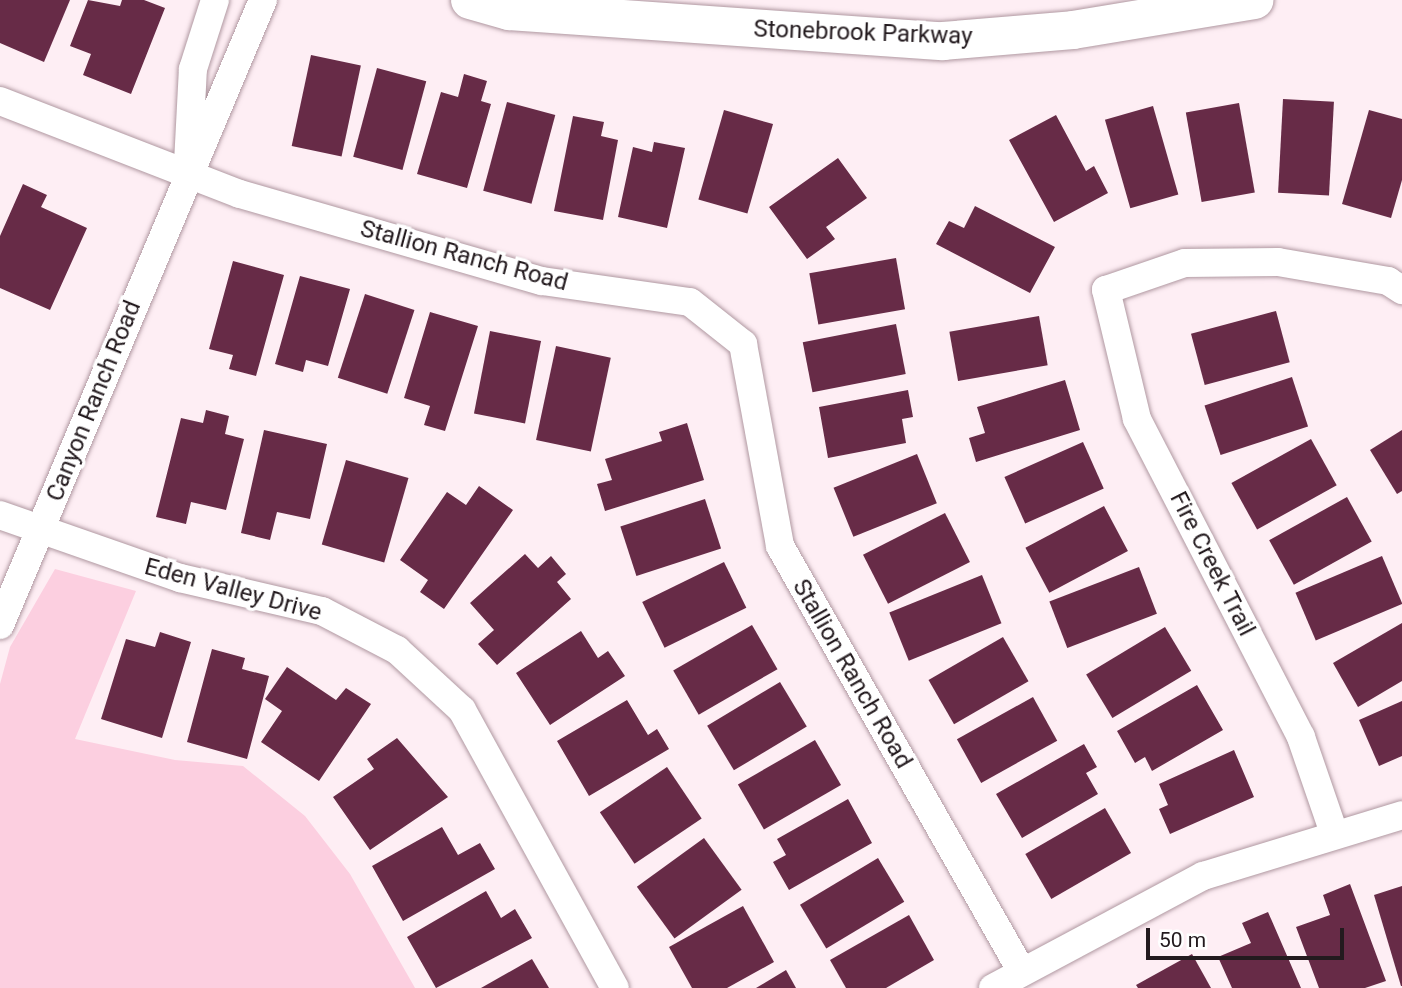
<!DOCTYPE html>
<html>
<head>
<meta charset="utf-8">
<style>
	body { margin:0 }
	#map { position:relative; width:1402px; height:988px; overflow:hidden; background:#feeef4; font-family:Roboto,sans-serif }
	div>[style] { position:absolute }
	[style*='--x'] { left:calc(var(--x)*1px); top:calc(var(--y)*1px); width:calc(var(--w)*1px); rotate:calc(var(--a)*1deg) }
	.green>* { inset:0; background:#fccfe0 }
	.building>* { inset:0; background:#672b47; transform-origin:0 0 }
	.roads { filter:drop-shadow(0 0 2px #b098a1) drop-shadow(0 0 2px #b098a1) }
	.street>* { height:28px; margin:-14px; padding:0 14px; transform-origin:14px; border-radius:14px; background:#fff }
	.secondary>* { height:38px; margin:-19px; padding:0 19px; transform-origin:19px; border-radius:19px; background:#fff }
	span { translate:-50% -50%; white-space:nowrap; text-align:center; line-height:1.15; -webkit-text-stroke:7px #fff; paint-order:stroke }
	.street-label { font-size:24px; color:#231a1e }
	.scale { position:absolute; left:1146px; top:928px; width:198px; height:32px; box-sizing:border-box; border:4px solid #231a1e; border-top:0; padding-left:9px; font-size:21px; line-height:24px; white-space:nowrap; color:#231a1e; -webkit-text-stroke:5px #fff; paint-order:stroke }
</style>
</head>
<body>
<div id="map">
	<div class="green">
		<i style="clip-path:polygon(55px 569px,136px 591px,75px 739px,175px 760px,243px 766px,305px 816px,350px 874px,415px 988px,0 988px,0 684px,10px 647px)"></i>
	</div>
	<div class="building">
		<i style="clip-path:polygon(0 0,70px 0,44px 62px,0 43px)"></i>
		<i style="clip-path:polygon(88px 0,120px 6px,122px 0,144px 0,165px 8px,131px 94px,83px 75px,91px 54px,70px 46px)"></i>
		<i style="left:311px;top:55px;width:51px;height:93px;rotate:12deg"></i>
		<i style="left:377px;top:68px;width:51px;height:92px;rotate:15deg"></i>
		<i style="clip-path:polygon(464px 74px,487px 81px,481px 101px,491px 104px,467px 188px,417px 174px,441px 92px,458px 97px)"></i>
		<i style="left:1283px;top:99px;width:51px;height:94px;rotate:3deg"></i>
		<i style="left:507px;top:102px;width:50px;height:92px;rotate:15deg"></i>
		<i style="left:1239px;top:103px;width:91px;height:54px;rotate:80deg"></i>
		<i style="left:1153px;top:106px;width:92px;height:50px;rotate:74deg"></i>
		<i style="left:724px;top:110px;width:51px;height:93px;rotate:16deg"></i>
		<i style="clip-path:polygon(1369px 110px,1402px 119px,1402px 180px,1391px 218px,1342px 204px)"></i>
		<i style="clip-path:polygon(1056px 115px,1086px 171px,1094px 166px,1108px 193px,1054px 222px,1009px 140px)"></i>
		<i style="clip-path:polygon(573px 116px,604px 122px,601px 136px,618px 140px,603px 220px,554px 211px)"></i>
		<i style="clip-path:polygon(654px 142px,685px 148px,667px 228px,618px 217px,633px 147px,652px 152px)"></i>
		<i style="clip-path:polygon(838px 158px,867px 198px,826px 227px,835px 239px,807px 259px,769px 207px)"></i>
		<i style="clip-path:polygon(23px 184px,47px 195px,41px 207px,87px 228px,50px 310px,0 288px,0 236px)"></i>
		<i style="clip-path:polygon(975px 206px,1055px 247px,1030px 293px,936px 244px,949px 221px,964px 228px)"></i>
		<i style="left:896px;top:258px;width:52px;height:88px;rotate:80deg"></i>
		<i style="clip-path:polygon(233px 261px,284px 275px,256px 376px,229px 369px,233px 355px,209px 349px)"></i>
		<i style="clip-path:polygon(300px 276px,350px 289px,328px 366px,306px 360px,303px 372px,275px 364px)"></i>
		<i style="left:365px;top:294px;width:52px;height:88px;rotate:18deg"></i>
		<i style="left:1276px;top:311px;width:53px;height:88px;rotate:75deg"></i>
		<i style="clip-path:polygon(430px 312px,478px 326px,445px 431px,424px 425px,430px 406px,404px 398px)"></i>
		<i style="left:1039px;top:316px;width:50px;height:91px;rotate:80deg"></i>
		<i style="left:896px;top:324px;width:51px;height:95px;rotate:79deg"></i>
		<i style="left:490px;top:331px;width:52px;height:84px;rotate:11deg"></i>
		<i style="left:556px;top:346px;width:56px;height:96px;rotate:12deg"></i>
		<i style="left:1292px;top:377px;width:52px;height:92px;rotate:72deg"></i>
		<i style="clip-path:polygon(1065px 380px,1080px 430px,976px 462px,969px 438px,985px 433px,977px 407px)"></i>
		<i style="clip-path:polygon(908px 390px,913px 417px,902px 419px,906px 443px,828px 458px,819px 407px)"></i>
		<i style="clip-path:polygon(206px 410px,229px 416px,225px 434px,244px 439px,226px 510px,191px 502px,186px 524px,156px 517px,181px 418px,203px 423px)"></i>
		<i style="clip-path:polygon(687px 423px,704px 480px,605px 511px,597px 484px,612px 480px,605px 459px,662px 441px,659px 432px)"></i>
		<i style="clip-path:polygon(264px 430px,327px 444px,310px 519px,277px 512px,270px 540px,241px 533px)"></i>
		<i style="clip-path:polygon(1402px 430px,1402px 491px,1397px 494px,1370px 450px)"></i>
		<i style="left:1311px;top:439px;width:53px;height:91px;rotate:61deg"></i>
		<i style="left:1083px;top:442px;width:51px;height:86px;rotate:66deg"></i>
		<i style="left:917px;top:454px;width:53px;height:90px;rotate:68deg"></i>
		<i style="left:346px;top:460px;width:65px;height:88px;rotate:16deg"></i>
		<i style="clip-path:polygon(479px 486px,513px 510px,444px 609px,420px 592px,428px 580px,400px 560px,447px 492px,466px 505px)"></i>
		<i style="left:1347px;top:497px;width:51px;height:89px;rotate:61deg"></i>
		<i style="left:705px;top:499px;width:52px;height:89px;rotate:72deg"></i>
		<i style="left:1104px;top:506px;width:51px;height:89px;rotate:62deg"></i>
		<i style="left:945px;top:513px;width:55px;height:92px;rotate:63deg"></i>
		<i style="clip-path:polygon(525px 554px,538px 568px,551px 556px,566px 574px,557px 582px,571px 599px,497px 665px,478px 644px,494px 630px,470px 603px)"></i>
		<i style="left:1382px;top:556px;width:52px;height:94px;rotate:67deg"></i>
		<i style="left:724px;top:562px;width:51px;height:91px;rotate:64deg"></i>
		<i style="left:1139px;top:567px;width:50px;height:96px;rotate:69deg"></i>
		<i style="left:982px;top:575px;width:52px;height:100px;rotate:68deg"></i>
		<i style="clip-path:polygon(1402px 623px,1402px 681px,1358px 707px,1333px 663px)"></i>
		<i style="left:752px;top:625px;width:51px;height:91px;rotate:60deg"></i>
		<i style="left:1165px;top:627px;width:51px;height:92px;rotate:59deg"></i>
		<i style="clip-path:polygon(581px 631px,598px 658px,608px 651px,625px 676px,550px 725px,516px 673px)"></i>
		<i style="clip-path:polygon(160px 632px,191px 642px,162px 738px,101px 719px,126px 639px,155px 647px)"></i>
		<i style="left:1003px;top:637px;width:51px;height:86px;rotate:60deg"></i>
		<i style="clip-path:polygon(212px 649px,245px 658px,242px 669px,269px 676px,247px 759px,187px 742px)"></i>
		<i style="clip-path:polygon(287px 667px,336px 700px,346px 688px,371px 704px,319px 781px,261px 742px,282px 711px,265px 699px)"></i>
		<i style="left:780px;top:682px;width:52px;height:85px;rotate:59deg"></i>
		<i style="clip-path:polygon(1197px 685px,1223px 730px,1152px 771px,1145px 757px,1135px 763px,1117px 731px)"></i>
		<i style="left:1033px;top:697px;width:50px;height:87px;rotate:61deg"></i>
		<i style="clip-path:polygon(627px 700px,648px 735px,657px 729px,669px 749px,589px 796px,557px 741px)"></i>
		<i style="clip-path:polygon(1402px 701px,1402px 756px,1379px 766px,1359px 720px)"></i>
		<i style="clip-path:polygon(397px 738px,448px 797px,370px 850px,333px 797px,374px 769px,367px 759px)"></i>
		<i style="left:815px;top:740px;width:52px;height:89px;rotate:60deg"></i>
		<i style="clip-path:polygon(1084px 744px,1097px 767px,1086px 773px,1098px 794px,1022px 838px,996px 794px)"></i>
		<i style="clip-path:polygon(1234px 750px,1254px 797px,1170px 834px,1159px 809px,1168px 805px,1159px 784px)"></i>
		<i style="left:667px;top:767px;width:62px;height:81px;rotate:56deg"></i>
		<i style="clip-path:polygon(848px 799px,872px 843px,789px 890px,773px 862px,786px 855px,777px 839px)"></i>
		<i style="left:1105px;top:808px;width:52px;height:92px;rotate:60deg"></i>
		<i style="clip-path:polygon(442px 827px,458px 855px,480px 843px,495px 869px,403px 921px,372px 866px)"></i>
		<i style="left:704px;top:838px;width:64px;height:83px;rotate:54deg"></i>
		<i style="left:878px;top:858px;width:51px;height:91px;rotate:59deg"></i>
		<i style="clip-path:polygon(1350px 884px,1386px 981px,1365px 988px,1319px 988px,1296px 927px,1330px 915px,1323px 895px)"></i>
		<i style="clip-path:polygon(1402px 886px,1402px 986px,1401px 986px,1374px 895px)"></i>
		<i style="clip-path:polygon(486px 891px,501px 918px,515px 909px,532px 938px,436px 988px,407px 937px)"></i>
		<i style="clip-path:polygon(743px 906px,774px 962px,727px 988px,692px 988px,669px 947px)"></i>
		<i style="clip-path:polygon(1268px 912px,1301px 988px,1232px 988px,1218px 957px,1251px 943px,1242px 923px)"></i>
		<i style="clip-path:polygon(909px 915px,934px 960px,886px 988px,846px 988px,830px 960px)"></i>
		<i style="clip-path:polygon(1192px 954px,1211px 988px,1138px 988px,1136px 985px)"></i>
		<i style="clip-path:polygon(532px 959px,549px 988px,481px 988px)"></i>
		<i style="clip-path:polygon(786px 970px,796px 988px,756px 988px)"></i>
	</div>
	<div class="roads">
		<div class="street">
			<i style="--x:0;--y:101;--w:257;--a:21.2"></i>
			<i style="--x:240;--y:194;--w:314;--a:16.1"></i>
			<i style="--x:542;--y:281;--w:149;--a:8.1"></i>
			<i style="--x:690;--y:302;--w:68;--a:38.4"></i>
			<i style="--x:743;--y:344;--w:205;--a:79.6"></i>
			<i style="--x:780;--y:546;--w:490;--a:60.4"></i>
			<i style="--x:188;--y:163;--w:94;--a:-87"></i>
			<i style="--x:193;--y:69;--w:72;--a:-72.3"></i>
			<i style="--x:0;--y:515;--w:191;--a:19.3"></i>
			<i style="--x:180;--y:578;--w:146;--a:13.1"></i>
			<i style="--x:322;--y:611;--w:85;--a:27.5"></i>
			<i style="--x:397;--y:650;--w:88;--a:42.7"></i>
			<i style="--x:462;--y:710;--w:317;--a:61.2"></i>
			<i style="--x:0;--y:625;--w:678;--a:-67.18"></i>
			<i style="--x:1334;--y:833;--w:102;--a:-109"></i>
			<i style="--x:1301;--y:737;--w:358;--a:-117.3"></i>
			<i style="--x:1137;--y:419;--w:133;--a:-103.5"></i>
			<i style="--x:1106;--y:290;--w:83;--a:-18.9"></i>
			<i style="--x:1185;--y:263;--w:93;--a:-0.6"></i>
			<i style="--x:1278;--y:262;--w:112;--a:9.8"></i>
			<i style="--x:1388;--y:281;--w:17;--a:33"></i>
			<i style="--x:993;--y:988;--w:238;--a:-28.1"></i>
			<i style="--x:1203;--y:876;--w:208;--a:-17"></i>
		</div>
		<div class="secondary">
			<i style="--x:470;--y:0;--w:41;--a:15.8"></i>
			<i style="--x:509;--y:11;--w:435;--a:4"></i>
			<i style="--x:943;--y:41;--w:130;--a:-4.8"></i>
			<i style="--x:1073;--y:30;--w:184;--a:-9.4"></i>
		</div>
	</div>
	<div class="street-label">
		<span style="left:863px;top:33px;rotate:2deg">Stonebrook Parkway</span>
		<span style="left:464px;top:256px;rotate:15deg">Stallion Ranch Road</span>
		<span style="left:94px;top:401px;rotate:-68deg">Canyon Ranch Road</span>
		<span style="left:1212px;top:564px;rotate:63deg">Fire Creek Trail</span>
		<span style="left:233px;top:590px;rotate:15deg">Eden Valley Drive</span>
		<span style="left:852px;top:674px;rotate:60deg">Stallion Ranch Road</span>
	</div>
	<div class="scale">50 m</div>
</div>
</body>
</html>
